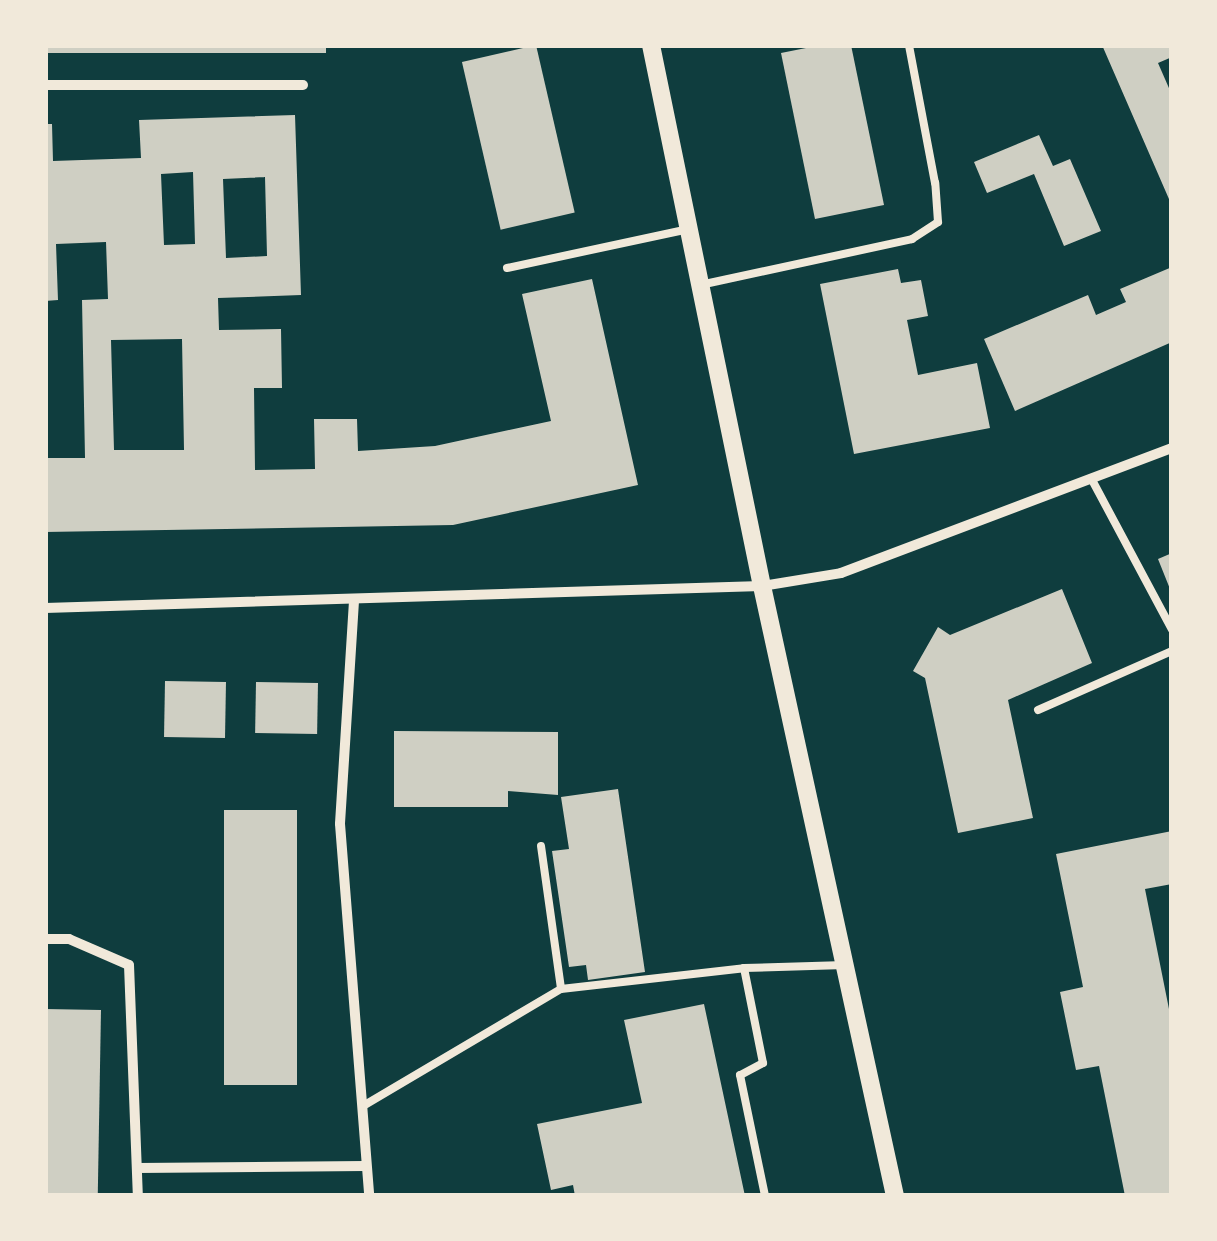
<!DOCTYPE html>
<html>
<head>
<meta charset="utf-8">
<style>
	body { margin:0 }
	#map { position:relative; width:1217px; height:1241px; overflow:hidden; background:#0f3d3e; font-family:"Work Sans",sans-serif }
	div>[style] { position:absolute }
	[style*='--x'] { left:calc(var(--x)*1px); top:calc(var(--y)*1px); width:calc(var(--w)*1px); rotate:calc(var(--a)*1deg) }
	.building>* { inset:0; background:#cfcfc3; transform-origin:0 0 }
	.service>* { height:8px; margin:-4px; padding:0 4px; transform-origin:4px; border-radius:4px; background:#f1e9da }
	.minor>* { height:10px; margin:-5px; padding:0 5px; transform-origin:5px; border-radius:5px; background:#f1e9da }
	.tertiary>* { height:18px; margin:-9px; padding:0 9px; transform-origin:9px; border-radius:9px; background:#f1e9da }
	span { translate:-50% -50%; white-space:nowrap; text-align:center; line-height:1.15; -webkit-text-stroke:8px #f1e9da; paint-order:stroke }
	.frame { position:absolute; inset:0; border:48px solid #f1e9da; pointer-events:none }
</style>
</head>
<body>
<div id="map">
	<div class="building">
		<i style="left:45px;top:45px;width:281px;height:8px"></i>
		<i style="left:536px;top:45px;width:172px;height:76px;rotate:77deg"></i>
		<i style="clip-path:polygon(821px 45px,851px 45px,884px 205px,815px 219px,781px 53px)"></i>
		<i style="clip-path:polygon(1102px 45px,1172px 45px,1172px 57px,1158px 63px,1172px 95px,1172px 206px)"></i>
		<i style="clip-path:polygon(evenodd,295px 115px,301px 295px,218px 298px,219px 330px,281px 329px,282px 388px,254px 388px,255px 470px,315px 469px,314px 419px,357px 419px,358px 451px,435px 446px,551px 421px,522px 294px,592px 279px,638px 485px,453px 525px,45px 532px,45px 458px,85px 458px,82px 300px,108px 299px,106px 242px,56px 244px,58px 300px,45px 301px,45px 124px,52px 124px,53px 161px,141px 158px,139px 120px,295px 115px,193px 172px,195px 244px,164px 245px,161px 174px,193px 172px,295px 115px,265px 177px,267px 256px,226px 258px,223px 179px,265px 177px,295px 115px,182px 339px,184px 450px,114px 450px,111px 340px,182px 339px)"></i>
		<i style="clip-path:polygon(1039px 135px,1053px 166px,1070px 159px,1101px 231px,1064px 246px,1034px 174px,987px 193px,974px 162px)"></i>
		<i style="clip-path:polygon(1172px 267px,1172px 342px,1015px 411px,984px 339px,1088px 295px,1096px 315px,1126px 302px,1120px 289px)"></i>
		<i style="clip-path:polygon(898px 269px,901px 283px,921px 280px,928px 316px,907px 320px,918px 375px,977px 363px,990px 428px,854px 454px,820px 284px)"></i>
		<i style="clip-path:polygon(1172px 553px,1172px 594px,1158px 559px)"></i>
		<i style="clip-path:polygon(1062px 589px,1092px 663px,1008px 700px,1033px 818px,958px 833px,925px 678px,913px 671px,938px 627px,950px 635px)"></i>
		<i style="left:165px;top:681px;width:61px;height:56px;rotate:1deg"></i>
		<i style="left:256px;top:682px;width:62px;height:51px;rotate:1deg"></i>
		<i style="clip-path:polygon(394px 731px,558px 732px,558px 795px,508px 791px,508px 807px,394px 807px)"></i>
		<i style="clip-path:polygon(618px 789px,645px 972px,588px 980px,586px 965px,569px 967px,552px 851px,569px 849px,561px 797px)"></i>
		<i style="left:224px;top:810px;width:73px;height:275px"></i>
		<i style="clip-path:polygon(1172px 831px,1172px 884px,1145px 889px,1172px 1024px,1172px 1194px,1125px 1196px,1099px 1066px,1076px 1070px,1060px 992px,1083px 987px,1056px 854px)"></i>
		<i style="clip-path:polygon(704px 1004px,745px 1196px,575px 1196px,573px 1185px,551px 1190px,537px 1124px,642px 1103px,624px 1020px)"></i>
		<i style="left:45px;top:1009px;width:56px;height:187px;rotate:1deg"></i>
	</div>
	<div class="service">
		<i style="--x:507;--y:268;--w:186;--a:-12.1"></i>
		<i style="--x:700;--y:285;--w:217;--a:-12.2"></i>
		<i style="--x:912;--y:239;--w:31;--a:-33"></i>
		<i style="--x:938;--y:222;--w:39;--a:-94"></i>
		<i style="--x:935;--y:183;--w:140;--a:-100.7"></i>
		<i style="--x:1091;--y:478;--w:172;--a:61.9"></i>
		<i style="--x:1038;--y:710;--w:146;--a:-23.8"></i>
		<i style="--x:541;--y:846;--w:144;--a:82"></i>
		<i style="--x:744;--y:968;--w:97;--a:78.7"></i>
		<i style="--x:763;--y:1063;--w:26;--a:152"></i>
		<i style="--x:740;--y:1075;--w:124;--a:78.3"></i>
		<i style="--x:363;--y:1106;--w:230;--a:-30.6"></i>
		<i style="--x:561;--y:989;--w:184;--a:-6.5"></i>
		<i style="--x:744;--y:968;--w:101;--a:-1.7"></i>
	</div>
	<div class="minor">
		<i style="--x:45;--y:85;--w:258;--a:0"></i>
		<i style="--x:354;--y:601;--w:223;--a:93.6"></i>
		<i style="--x:340;--y:824;--w:373;--a:85.5"></i>
		<i style="--x:45;--y:608;--w:717;--a:-1.76"></i>
		<i style="--x:762;--y:586;--w:80;--a:-9.3"></i>
		<i style="--x:841;--y:573;--w:354;--a:-20.7"></i>
		<i style="--x:45;--y:939;--w:24;--a:0"></i>
		<i style="--x:69;--y:939;--w:65;--a:23.4"></i>
		<i style="--x:129;--y:965;--w:231;--a:87.8"></i>
		<i style="--x:137;--y:1168;--w:228;--a:-0.5"></i>
	</div>
	<div class="tertiary">
		<i style="--x:651;--y:45;--w:552;--a:78.41"></i>
		<i style="--x:762;--y:586;--w:624;--a:77.7"></i>
	</div>
	<div class="frame"></div>
</div>
</body>
</html>
